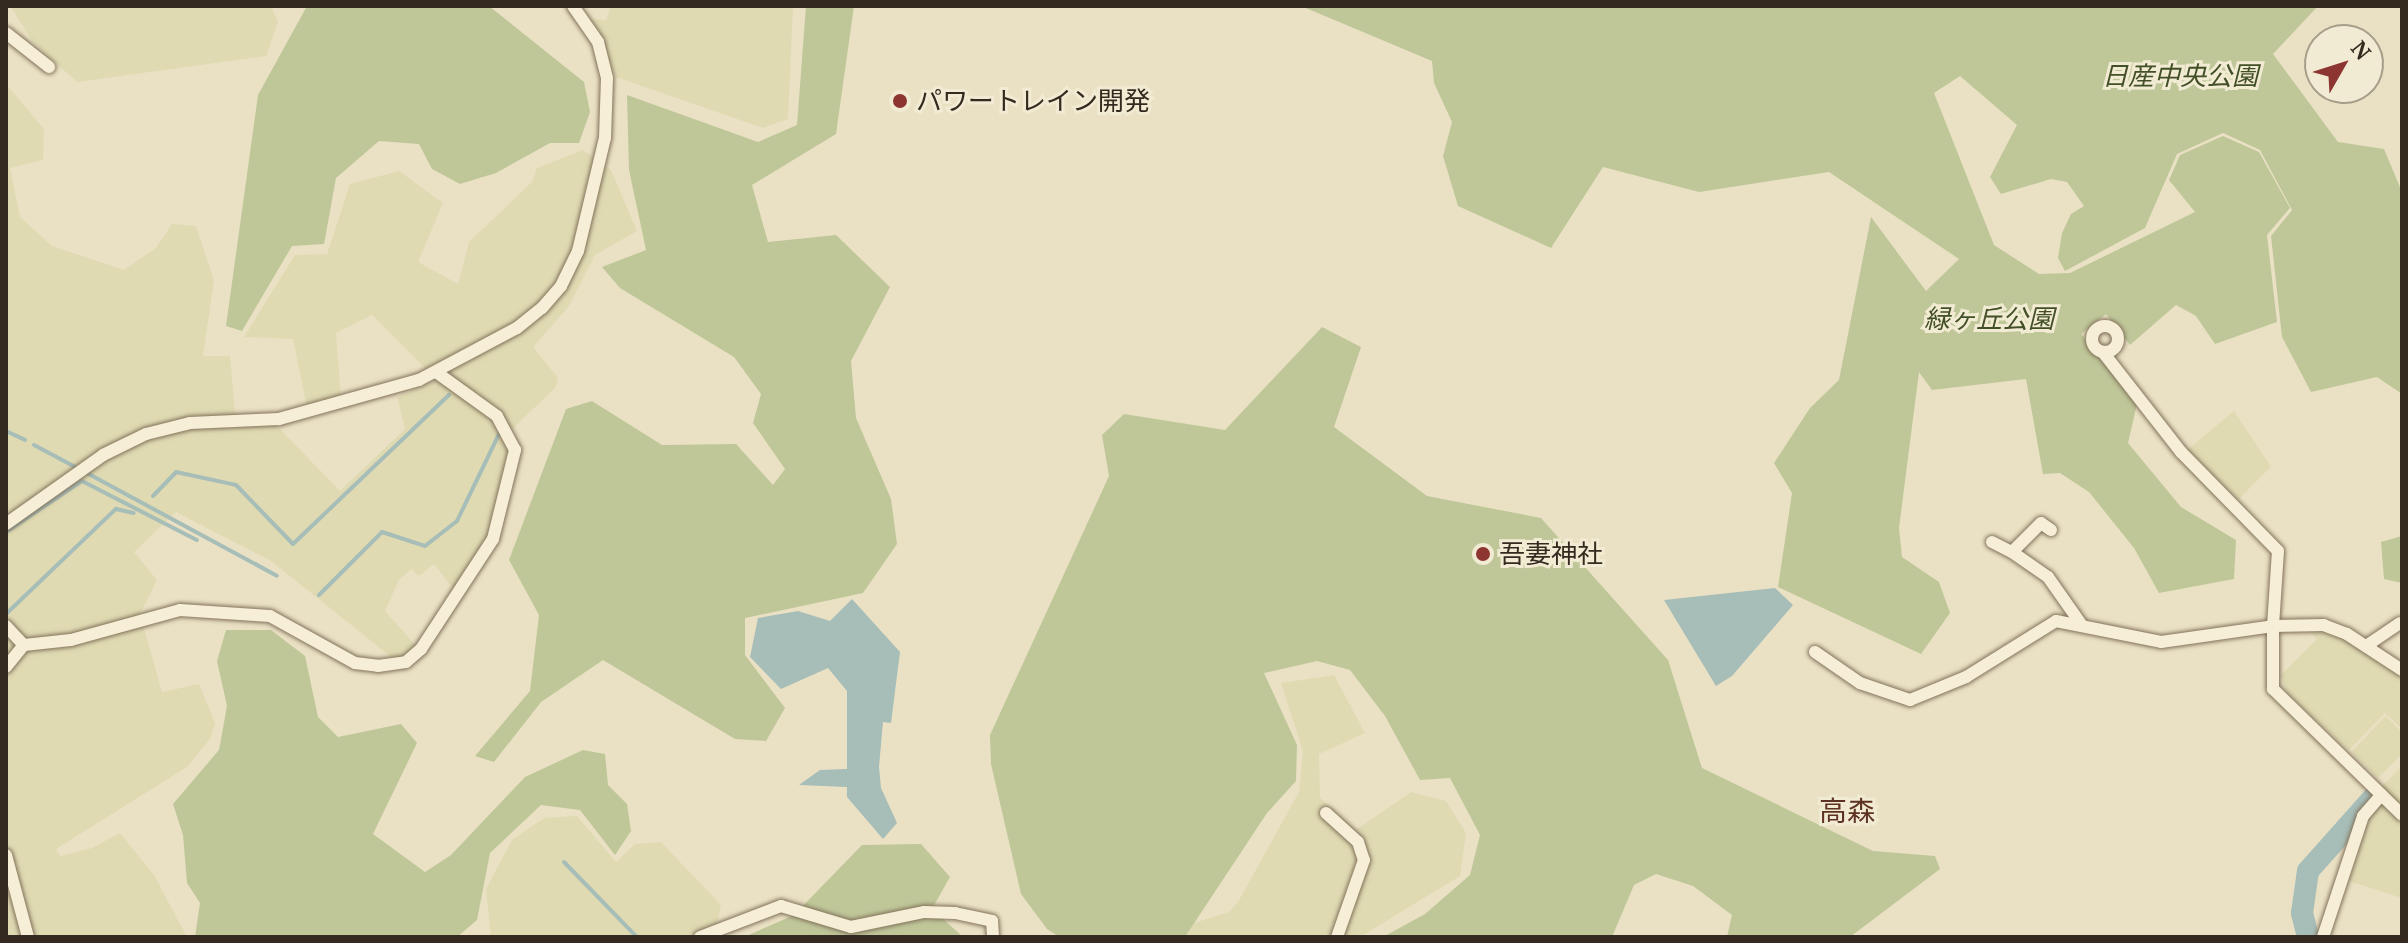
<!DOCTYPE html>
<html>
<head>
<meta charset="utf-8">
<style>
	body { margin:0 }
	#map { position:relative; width:2408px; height:943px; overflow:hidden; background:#eae1c4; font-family:"PT Serif","Noto Sans JP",serif }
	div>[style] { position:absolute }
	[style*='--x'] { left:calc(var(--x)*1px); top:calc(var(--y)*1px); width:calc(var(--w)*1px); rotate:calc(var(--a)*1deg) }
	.farmland>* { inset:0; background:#dfdab2 }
	.green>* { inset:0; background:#bfc799 }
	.water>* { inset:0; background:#a6bdb8 }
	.stream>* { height:4px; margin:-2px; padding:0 2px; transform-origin:2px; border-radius:2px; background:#a6bdb8 }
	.river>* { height:22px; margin:-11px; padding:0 11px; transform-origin:11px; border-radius:11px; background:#a6bdb8 }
	.roads { filter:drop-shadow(0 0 2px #83735c) drop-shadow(0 0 2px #83735c) }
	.street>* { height:12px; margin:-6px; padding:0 6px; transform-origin:6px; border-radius:6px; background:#f6eed6 }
	.street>.ring { margin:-6px; padding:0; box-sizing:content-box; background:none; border:12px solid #f6eed6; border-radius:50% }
	.dots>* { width:22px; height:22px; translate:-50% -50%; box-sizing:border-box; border:4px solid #f2ebd3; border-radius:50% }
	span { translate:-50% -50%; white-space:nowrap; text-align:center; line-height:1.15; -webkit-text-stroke:6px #f2ebd3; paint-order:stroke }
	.park-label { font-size:26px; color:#424f27; font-style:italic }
	.poi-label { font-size:26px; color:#342a1f }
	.left { translate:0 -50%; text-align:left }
	.neighbourhood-label { font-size:28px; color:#5d3222 }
	.frame { position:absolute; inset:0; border:8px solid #342a1f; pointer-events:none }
	.north { position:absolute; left:2304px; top:24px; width:80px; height:80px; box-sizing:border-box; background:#f2ebd3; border:2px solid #a69e8b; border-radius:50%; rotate:51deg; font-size:22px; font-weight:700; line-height:32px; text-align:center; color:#342a1f }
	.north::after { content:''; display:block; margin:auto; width:28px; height:36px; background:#8d3631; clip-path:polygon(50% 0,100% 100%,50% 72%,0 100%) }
</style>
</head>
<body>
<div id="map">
	<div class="farmland">
		<i style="clip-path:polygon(10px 6px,271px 6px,278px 22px,266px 56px,77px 82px,33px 42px)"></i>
		<i style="clip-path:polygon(611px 6px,793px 6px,788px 119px,763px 128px,616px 77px,591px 19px,606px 20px)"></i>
		<i style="clip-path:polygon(6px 84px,44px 129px,43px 160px,10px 168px,20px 217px,52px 246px,124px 270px,156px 248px,172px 224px,196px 226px,214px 280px,203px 356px,230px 356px,235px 413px,277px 426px,340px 491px,405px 429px,397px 397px,437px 380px,372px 315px,336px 333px,341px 397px,307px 407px,293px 339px,244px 337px,295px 255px,327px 254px,350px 184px,399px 171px,443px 203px,418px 262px,458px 284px,469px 242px,532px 182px,537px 168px,583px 150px,611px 170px,637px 231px,595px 255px,569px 306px,533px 347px,558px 378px,555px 388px,505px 436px,511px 451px,489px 538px,455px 591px,434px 564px,419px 576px,411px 569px,399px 580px,385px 611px,416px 646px,406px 655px,395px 660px,271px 561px,176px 512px,134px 552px,157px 580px,140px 614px,162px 692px,199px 684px,215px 723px,210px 739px,187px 767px,56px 849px,60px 856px,92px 848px,120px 833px,154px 875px,187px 937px,6px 937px)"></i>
		<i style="clip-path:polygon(2234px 411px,2271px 467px,2238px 500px,2187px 450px)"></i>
		<i style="clip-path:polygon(2304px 625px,2340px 635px,2402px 674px,2402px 729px,2385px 713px,2349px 750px,2286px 692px,2281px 675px,2317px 639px)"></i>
		<i style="clip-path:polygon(1334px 675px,1365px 733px,1319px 754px,1320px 798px,1356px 830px,1411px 792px,1446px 801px,1466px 833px,1460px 876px,1360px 937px,1186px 937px,1194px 923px,1229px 912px,1238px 902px,1299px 792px,1303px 751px,1281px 683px)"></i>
		<i style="clip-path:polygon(2386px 716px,2402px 732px,2402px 754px,2378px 778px,2351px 752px)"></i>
		<i style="clip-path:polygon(2402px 766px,2402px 898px,2349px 881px,2369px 816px,2382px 799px,2382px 786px)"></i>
		<i style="clip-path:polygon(577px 816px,616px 862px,635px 844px,661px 842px,721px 905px,714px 937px,491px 937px,486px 889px,512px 840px,544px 818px)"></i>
	</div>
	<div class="green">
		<i style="clip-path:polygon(307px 6px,489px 6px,584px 82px,590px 112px,579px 143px,550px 143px,496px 173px,460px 184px,432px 169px,419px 144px,379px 141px,336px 178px,324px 244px,292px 246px,242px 331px,226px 326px,258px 95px)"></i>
		<i style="clip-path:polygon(806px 6px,854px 6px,836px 134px,752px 185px,768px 242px,836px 235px,890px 287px,851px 361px,856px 418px,891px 499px,897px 544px,863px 593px,745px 618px,745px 655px,785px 708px,766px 741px,735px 739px,603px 660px,541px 702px,494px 762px,475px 756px,530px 691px,539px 615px,509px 560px,566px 409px,592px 401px,662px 445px,736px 444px,773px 485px,785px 469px,753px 423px,761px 394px,734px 357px,620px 288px,602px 267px,646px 250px,629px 170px,627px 95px,758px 142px,797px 125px)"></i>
		<i style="clip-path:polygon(1301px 6px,2318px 6px,2273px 54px,2338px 142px,2384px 149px,2402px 192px,2402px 394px,2377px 377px,2311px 392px,2282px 337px,2271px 236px,2292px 210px,2260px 150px,2223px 133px,2177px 154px,2145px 228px,2065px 271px,2058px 258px,2062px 233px,2071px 214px,2084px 206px,2067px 182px,2051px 179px,2001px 194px,1990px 177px,2017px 125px,1960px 76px,1934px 93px,1994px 245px,2039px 274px,2070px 273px,2195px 212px,2169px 180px,2180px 155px,2223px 136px,2259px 152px,2290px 208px,2267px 235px,2277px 322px,2215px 344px,2196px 316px,2176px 305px,2130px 345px,2106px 314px,2081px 334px,2137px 404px,2128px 443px,2181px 507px,2236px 540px,2234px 579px,2159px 593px,2134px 548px,2089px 492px,2060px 473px,2043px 474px,2026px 379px,1932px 390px,1919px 372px,1899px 528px,1902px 557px,1939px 582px,1950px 613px,1921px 654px,1778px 587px,1792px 493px,1774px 463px,1810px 408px,1839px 380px,1871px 217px,1926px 291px,1959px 259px,1829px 172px,1699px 192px,1603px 167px,1551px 248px,1458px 206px,1443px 156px,1452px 122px,1434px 83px,1432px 61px)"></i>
		<i style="clip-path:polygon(1322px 327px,1361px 347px,1334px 427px,1427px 496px,1541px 518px,1668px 660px,1702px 768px,1873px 851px,1935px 856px,1940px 869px,1850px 937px,1727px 937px,1732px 915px,1693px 886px,1656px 874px,1634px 885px,1612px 937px,1383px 937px,1425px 914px,1470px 875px,1480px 835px,1450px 778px,1420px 780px,1385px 716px,1350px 670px,1317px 661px,1264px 673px,1297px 745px,1296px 781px,1267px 813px,1185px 937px,1059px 937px,1047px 929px,1021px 894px,991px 764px,990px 735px,1109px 476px,1102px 435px,1124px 414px,1225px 430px)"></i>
		<i style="clip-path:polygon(2402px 536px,2402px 583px,2384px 579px,2381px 542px)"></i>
		<i style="clip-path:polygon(226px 630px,271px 630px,305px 656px,318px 717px,338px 737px,401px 724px,417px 743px,373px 834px,425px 872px,451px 855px,525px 777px,583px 750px,605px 754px,608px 785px,627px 804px,631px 831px,615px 855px,580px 810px,541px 805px,490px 853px,477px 920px,457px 937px,195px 937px,200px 903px,187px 883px,183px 835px,173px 804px,219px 750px,227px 706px,217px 661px)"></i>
		<i style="clip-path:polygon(921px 844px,950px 877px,932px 909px,963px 937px,744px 937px,794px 915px,862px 845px)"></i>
	</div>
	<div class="water">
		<i style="clip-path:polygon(1775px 588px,1793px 605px,1732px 676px,1716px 686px,1664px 600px)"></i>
		<i style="clip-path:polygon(852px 599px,900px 652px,891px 723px,883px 722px,879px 767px,881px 788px,897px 823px,883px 839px,847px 797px,847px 787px,799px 785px,820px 770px,847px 769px,847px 691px,828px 668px,781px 689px,750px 657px,758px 618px,798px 611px,830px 621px)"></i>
	</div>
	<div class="stream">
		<i style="--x:6;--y:431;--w:21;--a:25"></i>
		<i style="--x:34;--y:445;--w:49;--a:28.1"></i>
		<i style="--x:85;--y:472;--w:218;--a:28.4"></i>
		<i style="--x:153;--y:496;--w:33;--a:-46"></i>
		<i style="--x:176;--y:472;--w:61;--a:12.2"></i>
		<i style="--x:236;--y:485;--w:82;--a:46"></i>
		<i style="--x:293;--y:544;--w:216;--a:-43.7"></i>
		<i style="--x:6;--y:532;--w:92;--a:-33.9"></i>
		<i style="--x:82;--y:481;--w:129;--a:27.2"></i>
		<i style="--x:319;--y:595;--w:89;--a:-45"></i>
		<i style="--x:382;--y:532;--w:45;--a:18"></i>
		<i style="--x:425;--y:546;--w:41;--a:-38"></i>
		<i style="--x:457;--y:521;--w:99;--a:-64.2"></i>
		<i style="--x:7;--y:613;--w:151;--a:-43.7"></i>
		<i style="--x:116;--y:509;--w:18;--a:13"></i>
		<i style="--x:564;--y:862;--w:105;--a:45.8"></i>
	</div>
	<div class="river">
		<i style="--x:2308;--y:937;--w:25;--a:-104"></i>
		<i style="--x:2302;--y:913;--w:42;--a:-81.9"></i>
		<i style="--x:2308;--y:871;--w:98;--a:-48.3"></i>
	</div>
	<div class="roads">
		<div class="street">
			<i style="--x:6;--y:33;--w:55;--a:38.3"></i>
			<i class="ring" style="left:2092px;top:326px;width:14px;height:14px"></i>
			<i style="--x:6;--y:524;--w:119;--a:-35.4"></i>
			<i style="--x:103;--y:455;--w:48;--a:-26"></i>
			<i style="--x:146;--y:434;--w:45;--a:-14"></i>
			<i style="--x:190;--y:423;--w:89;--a:-2.6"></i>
			<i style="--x:279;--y:419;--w:145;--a:-15.6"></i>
			<i style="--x:419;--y:380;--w:111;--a:-28"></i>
			<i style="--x:517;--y:328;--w:32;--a:-39"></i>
			<i style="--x:542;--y:308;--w:29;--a:-49"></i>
			<i style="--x:561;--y:286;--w:39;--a:-64"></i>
			<i style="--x:578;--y:251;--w:116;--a:-76.6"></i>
			<i style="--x:605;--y:138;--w:60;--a:-88.1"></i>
			<i style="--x:607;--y:78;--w:37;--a:-104"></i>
			<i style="--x:598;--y:42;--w:44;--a:-124.8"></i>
			<i style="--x:2051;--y:530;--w:12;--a:-145"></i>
			<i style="--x:2041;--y:523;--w:41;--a:135"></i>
			<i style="--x:2012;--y:552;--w:44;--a:34.8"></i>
			<i style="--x:2048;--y:577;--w:57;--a:54.9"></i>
			<i style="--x:1992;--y:542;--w:22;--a:27"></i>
			<i style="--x:6;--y:626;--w:26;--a:47"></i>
			<i style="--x:24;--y:645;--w:47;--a:-6.1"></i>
			<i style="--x:71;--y:640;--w:113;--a:-15.4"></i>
			<i style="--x:180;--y:610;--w:90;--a:3.8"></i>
			<i style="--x:270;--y:616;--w:97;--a:28.9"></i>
			<i style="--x:355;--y:663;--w:23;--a:7"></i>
			<i style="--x:378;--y:666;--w:28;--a:-8"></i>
			<i style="--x:406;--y:662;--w:20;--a:-41"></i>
			<i style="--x:421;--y:649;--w:131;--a:-56.8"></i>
			<i style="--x:493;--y:539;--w:92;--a:-76.1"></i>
			<i style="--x:515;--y:450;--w:38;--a:-118"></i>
			<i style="--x:497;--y:416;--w:75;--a:-144.2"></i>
			<i style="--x:2366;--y:646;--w:41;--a:-34.1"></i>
			<i style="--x:1815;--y:652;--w:55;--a:34.6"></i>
			<i style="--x:1860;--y:683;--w:53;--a:18.8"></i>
			<i style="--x:1910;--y:700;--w:61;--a:-22.3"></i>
			<i style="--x:1966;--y:677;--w:106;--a:-31.9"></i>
			<i style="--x:2056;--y:621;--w:107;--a:11.3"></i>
			<i style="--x:2161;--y:642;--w:113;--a:-8.1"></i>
			<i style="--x:2273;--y:626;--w:75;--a:-86.2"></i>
			<i style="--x:2278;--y:551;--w:139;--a:-134.4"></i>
			<i style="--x:2181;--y:452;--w:127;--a:-128"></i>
			<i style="--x:6;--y:667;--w:28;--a:-51"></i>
			<i style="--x:2402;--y:670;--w:66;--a:-146.8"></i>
			<i style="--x:2347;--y:634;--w:25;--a:-159"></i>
			<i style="--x:2324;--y:625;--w:51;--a:178.9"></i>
			<i style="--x:2273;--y:626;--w:63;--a:90"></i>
			<i style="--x:2273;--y:689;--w:180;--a:44.3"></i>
			<i style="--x:1326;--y:813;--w:43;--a:42.2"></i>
			<i style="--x:1358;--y:842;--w:19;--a:72"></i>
			<i style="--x:1364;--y:860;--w:82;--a:109.3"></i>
			<i style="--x:6;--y:855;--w:85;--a:75"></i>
			<i style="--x:700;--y:937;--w:87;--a:-20.9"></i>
			<i style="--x:781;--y:906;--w:73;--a:16.7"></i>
			<i style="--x:851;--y:927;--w:75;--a:-11.6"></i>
			<i style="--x:924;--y:912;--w:31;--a:2"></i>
			<i style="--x:955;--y:913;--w:38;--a:12"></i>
			<i style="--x:992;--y:921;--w:16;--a:86"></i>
			<i style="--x:2323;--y:937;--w:127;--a:-71.7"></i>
			<i style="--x:2363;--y:816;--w:28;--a:-49"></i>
		</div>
	</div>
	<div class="dots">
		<i style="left:900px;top:101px;background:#8d3631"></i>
		<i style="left:1483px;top:554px;background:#8d3631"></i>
	</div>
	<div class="park-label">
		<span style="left:2180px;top:76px">日産中央公園</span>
		<span style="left:1989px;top:319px">緑ヶ丘公園</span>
	</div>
	<div class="poi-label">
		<span class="left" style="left:916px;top:101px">パワートレイン開発</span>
		<span class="left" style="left:1499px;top:554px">吾妻神社</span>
	</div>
	<div class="neighbourhood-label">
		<span style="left:1847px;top:811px">高森</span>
	</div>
	<div class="frame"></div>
	<div class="north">N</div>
</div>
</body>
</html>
